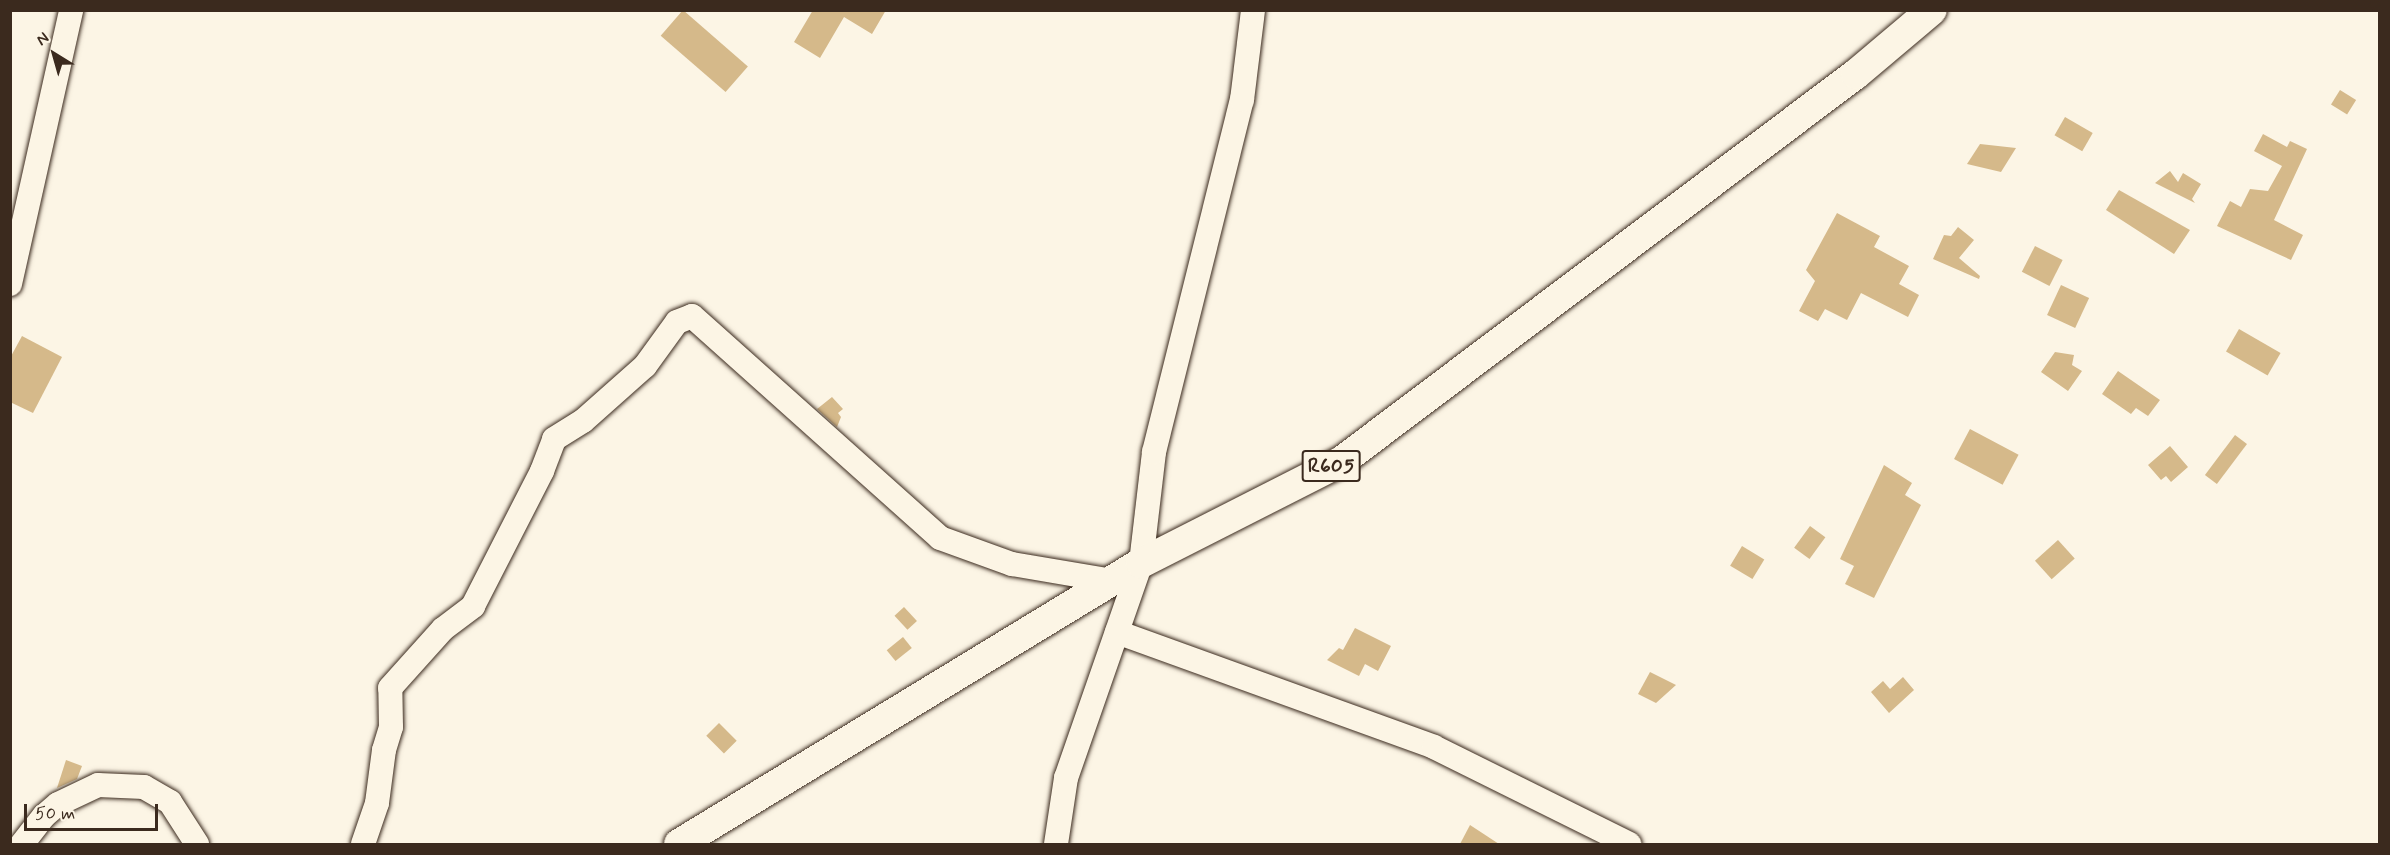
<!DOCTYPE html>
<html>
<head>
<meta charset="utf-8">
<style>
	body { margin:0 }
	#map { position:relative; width:2390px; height:855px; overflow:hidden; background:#fcf5e5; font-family:Mynerve,sans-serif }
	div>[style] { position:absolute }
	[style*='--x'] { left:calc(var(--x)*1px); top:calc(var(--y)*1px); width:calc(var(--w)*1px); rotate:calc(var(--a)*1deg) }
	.building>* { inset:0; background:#d5b98a; transform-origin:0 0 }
	.roads { filter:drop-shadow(0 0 2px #3b2a1e) drop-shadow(0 0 2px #3b2a1e) }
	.minor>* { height:24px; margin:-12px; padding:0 12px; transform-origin:12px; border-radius:12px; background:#fcf5e5 }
	.major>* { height:30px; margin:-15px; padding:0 15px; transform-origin:15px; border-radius:15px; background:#fcf5e5 }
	span { translate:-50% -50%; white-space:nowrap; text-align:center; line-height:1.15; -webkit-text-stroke:4.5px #fcf5e5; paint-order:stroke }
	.shield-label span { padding:2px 4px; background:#fcf5e5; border:2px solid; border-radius:4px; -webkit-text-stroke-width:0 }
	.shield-label { font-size:21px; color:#3b2a1e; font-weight:700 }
	.frame { position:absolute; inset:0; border:12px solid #3b2a1e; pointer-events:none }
	.north { position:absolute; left:24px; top:24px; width:60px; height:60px; -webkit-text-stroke:4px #fcf5e5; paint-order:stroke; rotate:323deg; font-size:16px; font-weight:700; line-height:24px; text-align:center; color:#3b2a1e }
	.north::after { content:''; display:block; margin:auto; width:21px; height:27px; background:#3b2a1e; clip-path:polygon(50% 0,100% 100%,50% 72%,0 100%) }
	.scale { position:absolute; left:24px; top:804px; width:134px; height:27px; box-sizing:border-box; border:3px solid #3b2a1e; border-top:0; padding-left:8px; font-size:18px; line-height:21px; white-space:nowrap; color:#3b2a1e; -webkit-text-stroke:4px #fcf5e5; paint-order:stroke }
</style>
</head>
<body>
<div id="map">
	<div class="building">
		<i style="left:683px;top:10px;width:86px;height:34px;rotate:41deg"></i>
		<i style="clip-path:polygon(813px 10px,886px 10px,872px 34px,844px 17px,820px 58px,794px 42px)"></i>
		<i style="left:2340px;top:90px;width:19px;height:17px;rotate:32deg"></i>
		<i style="left:2065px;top:117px;width:32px;height:21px;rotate:30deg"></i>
		<i style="clip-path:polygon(2263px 134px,2287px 147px,2290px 141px,2307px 149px,2274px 220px,2303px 235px,2291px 260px,2217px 226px,2230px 201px,2241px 207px,2250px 189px,2268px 191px,2282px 166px,2254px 151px)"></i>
		<i style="clip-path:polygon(1980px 144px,2016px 148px,2001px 172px,1967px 164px)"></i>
		<i style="clip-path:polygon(2170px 171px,2178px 182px,2183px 173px,2201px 184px,2192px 199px,2195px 203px,2155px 183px)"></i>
		<i style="clip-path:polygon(2119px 190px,2190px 230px,2174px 254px,2106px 210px)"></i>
		<i style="clip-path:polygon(1837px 213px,1880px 236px,1874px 247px,1909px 266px,1899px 284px,1919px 295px,1908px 317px,1861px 293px,1847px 320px,1825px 309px,1818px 321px,1799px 311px,1815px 281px,1806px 270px)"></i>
		<i style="clip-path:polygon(1958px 227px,1974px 240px,1959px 258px,1980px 276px,1979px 279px,1933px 259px,1944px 235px,1951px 236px)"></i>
		<i style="left:2035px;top:246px;width:31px;height:29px;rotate:27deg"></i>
		<i style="left:2061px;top:285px;width:31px;height:33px;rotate:25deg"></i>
		<i style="left:2239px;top:329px;width:48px;height:26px;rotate:30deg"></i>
		<i style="clip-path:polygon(22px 336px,62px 357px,33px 413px,10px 402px,10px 358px)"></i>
		<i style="clip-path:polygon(2055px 352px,2074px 355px,2072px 365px,2082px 371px,2068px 391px,2041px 372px)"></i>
		<i style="clip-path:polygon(2118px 371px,2160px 400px,2148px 416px,2136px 408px,2131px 414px,2102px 394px)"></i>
		<i style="clip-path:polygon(832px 397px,843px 409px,838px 413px,841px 417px,837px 427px,817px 409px)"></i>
		<i style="left:1970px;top:429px;width:55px;height:34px;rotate:28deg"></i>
		<i style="left:2235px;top:435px;width:15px;height:50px;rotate:37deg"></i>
		<i style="clip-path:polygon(2170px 446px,2188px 467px,2171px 482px,2166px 476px,2161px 480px,2148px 465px)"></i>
		<i style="clip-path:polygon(1884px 465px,1912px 483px,1905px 495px,1921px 505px,1874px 598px,1845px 584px,1854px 566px,1840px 559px)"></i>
		<i style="left:1810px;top:526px;width:19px;height:27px;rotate:36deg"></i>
		<i style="left:2058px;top:540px;width:25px;height:31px;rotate:48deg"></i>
		<i style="left:1742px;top:546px;width:26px;height:23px;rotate:31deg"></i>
		<i style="left:904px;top:607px;width:19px;height:13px;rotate:47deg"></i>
		<i style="clip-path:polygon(1355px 628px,1391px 646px,1378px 671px,1365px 664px,1359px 676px,1327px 660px,1339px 648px,1343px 650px)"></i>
		<i style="left:903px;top:637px;width:14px;height:21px;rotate:51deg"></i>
		<i style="clip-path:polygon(1650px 672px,1676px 685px,1656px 703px,1638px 694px)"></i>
		<i style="clip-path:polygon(1903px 677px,1914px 690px,1889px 713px,1871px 692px,1883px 681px,1890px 689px)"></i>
		<i style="left:719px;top:723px;width:25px;height:18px;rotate:45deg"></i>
		<i style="clip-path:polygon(66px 760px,82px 766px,77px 779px,57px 788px)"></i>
		<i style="clip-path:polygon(1470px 825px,1499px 844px,1460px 844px)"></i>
	</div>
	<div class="roads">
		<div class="minor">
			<i style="--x:10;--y:284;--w:281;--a:-77.4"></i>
			<i style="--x:1117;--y:632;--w:337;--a:19.9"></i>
			<i style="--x:1434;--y:747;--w:218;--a:26.4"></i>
			<i style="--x:22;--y:844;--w:36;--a:-52"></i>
			<i style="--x:44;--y:816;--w:18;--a:-41"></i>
			<i style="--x:58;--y:804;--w:44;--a:-25.4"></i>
			<i style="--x:98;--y:785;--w:46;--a:2.5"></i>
			<i style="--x:144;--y:787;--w:30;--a:30"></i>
			<i style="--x:170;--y:802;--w:50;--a:57.3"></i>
			<i style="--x:363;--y:844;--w:43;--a:-71.1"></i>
			<i style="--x:377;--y:803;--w:53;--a:-82.5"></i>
			<i style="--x:384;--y:750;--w:24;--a:-73"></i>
			<i style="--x:391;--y:727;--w:39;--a:-91"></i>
			<i style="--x:390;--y:688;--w:79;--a:-48.1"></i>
			<i style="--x:443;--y:629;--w:38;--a:-37"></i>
			<i style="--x:473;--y:606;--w:152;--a:-62.9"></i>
			<i style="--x:542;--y:471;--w:34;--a:-69"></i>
			<i style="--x:554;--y:439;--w:34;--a:-32"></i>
			<i style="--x:583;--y:421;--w:83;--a:-41.6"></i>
			<i style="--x:645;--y:366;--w:54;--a:-54"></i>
			<i style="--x:677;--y:322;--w:16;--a:-22"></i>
			<i style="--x:692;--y:316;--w:333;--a:41.8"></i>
			<i style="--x:940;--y:538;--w:77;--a:19.9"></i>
			<i style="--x:1012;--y:564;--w:101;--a:9.6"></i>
			<i style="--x:1056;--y:844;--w:67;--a:-81.4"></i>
			<i style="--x:1066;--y:778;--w:228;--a:-70.8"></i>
			<i style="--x:1141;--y:563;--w:112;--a:-83.3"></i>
			<i style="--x:1154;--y:452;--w:363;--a:-76"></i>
			<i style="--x:1242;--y:100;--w:91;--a:-83"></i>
		</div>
		<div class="major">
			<i style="--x:679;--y:844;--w:541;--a:-31.31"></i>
			<i style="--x:1141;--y:563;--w:225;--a:-26.9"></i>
			<i style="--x:1342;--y:461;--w:643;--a:-36.98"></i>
			<i style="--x:1856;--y:74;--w:99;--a:-40.1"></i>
		</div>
	</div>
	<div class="shield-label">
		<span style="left:1331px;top:466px">R605</span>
	</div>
	<div class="frame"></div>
	<div class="north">N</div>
	<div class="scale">50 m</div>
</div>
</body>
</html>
